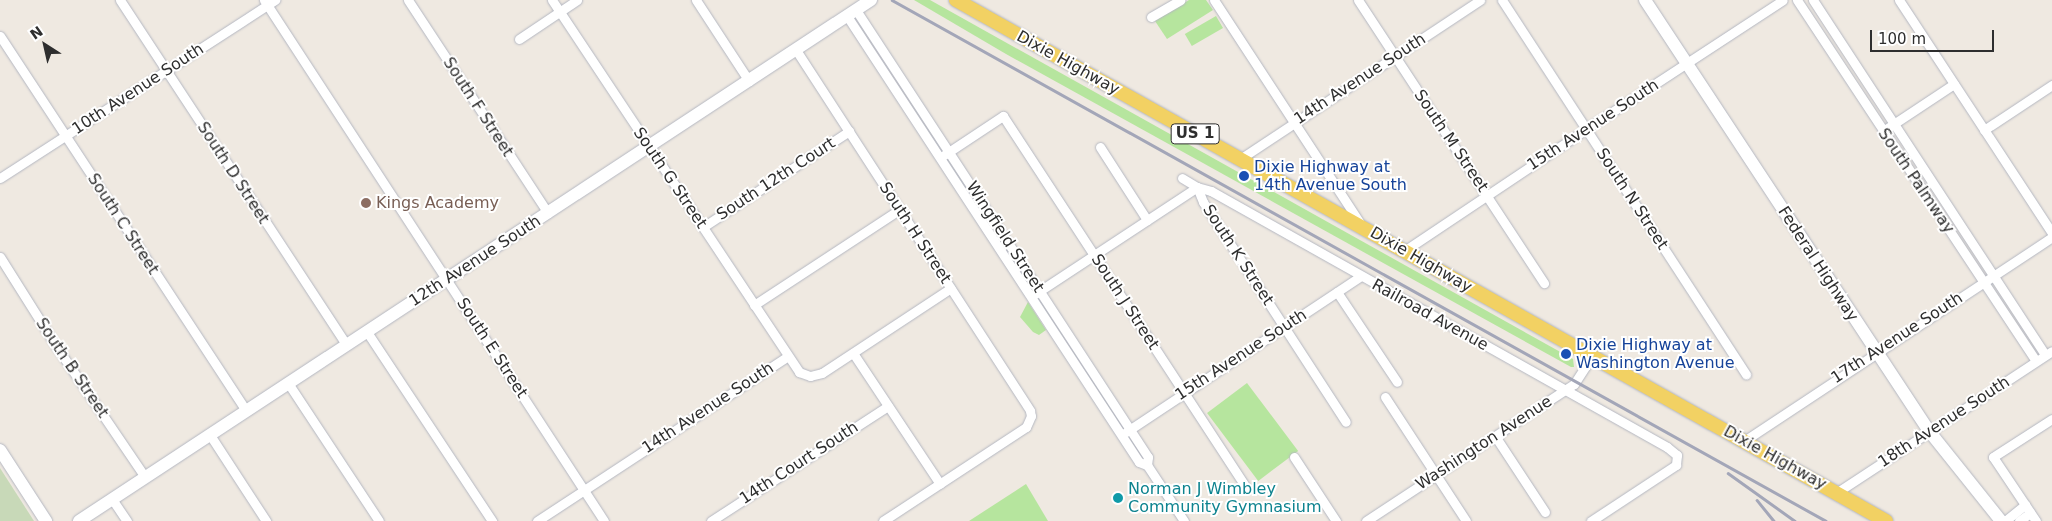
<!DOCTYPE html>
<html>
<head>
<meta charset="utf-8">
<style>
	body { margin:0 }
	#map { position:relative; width:2052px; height:521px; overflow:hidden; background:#efe9e1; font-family:"DejaVu Sans",sans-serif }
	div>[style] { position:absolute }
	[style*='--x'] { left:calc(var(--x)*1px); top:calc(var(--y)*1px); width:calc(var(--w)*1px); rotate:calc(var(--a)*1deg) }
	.green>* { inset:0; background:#b6e59e; transform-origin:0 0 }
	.cemetery>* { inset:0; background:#c8d9b8 }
	.roads { filter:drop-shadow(0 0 1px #b4b7c1) drop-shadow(0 0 1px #b4b7c1) }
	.street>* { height:9px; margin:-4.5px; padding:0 4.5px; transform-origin:4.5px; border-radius:4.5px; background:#fff }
	.secondary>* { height:12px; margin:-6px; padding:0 6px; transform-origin:6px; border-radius:6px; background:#fff }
	.primary>* { height:14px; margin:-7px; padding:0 7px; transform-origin:7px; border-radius:7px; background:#f2d163 }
	.rail>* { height:2.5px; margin:-1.25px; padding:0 1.25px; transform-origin:1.25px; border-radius:1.25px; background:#a3a6b8 }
	.dots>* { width:14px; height:14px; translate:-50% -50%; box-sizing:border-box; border:2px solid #fff; border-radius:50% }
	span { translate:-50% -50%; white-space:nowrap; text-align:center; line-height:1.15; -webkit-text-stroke:4px #fff; paint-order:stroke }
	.shield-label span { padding:1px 4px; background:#fff; border:1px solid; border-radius:4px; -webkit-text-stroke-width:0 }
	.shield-label { font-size:15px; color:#2e2e2e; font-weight:700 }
	.street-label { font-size:16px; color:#2e2e2e }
	.transit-label { font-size:16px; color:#164399 }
	.left { translate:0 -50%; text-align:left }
	.education-label { font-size:16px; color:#785e54 }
	.culture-label { font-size:16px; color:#0d838f }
	.north { position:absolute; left:20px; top:20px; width:50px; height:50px; -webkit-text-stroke:4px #fff; paint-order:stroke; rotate:325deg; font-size:14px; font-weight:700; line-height:20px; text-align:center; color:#2e2e2e }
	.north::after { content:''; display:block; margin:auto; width:18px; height:22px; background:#2e2e2e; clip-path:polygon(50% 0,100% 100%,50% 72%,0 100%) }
	.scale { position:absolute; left:1870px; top:30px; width:124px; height:22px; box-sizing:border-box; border:2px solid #2e2e2e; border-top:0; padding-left:6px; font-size:15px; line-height:18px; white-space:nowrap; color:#2e2e2e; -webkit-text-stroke:4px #fff; paint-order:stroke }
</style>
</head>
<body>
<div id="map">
	<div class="green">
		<i style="clip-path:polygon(914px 0,930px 0,1573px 359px,1574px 367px,1571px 367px,1006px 54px)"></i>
		<i style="clip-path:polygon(1189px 0,1206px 0,1213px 10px,1167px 39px,1155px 21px)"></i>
		<i style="left:1216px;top:16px;width:14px;height:36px;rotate:60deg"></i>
		<i style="clip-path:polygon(1028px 302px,1046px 330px,1039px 335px,1033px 332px,1020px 317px)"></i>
		<i style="left:1247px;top:383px;width:85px;height:50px;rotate:53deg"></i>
		<i style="clip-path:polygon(1026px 484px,1048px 521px,969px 521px)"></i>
	</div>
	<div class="cemetery">
		<i style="clip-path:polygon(0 468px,34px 521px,0 521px)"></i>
	</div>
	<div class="roads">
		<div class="street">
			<i style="--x:120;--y:0;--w:413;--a:56.7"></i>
			<i style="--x:264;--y:0;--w:622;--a:56.87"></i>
			<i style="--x:408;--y:0;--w:255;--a:56.7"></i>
			<i style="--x:552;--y:0;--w:447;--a:56.4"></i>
			<i style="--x:799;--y:372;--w:12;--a:20"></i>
			<i style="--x:810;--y:376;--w:12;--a:-14"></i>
			<i style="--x:822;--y:373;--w:154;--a:-33.4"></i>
			<i style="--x:696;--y:0;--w:97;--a:56.8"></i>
			<i style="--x:1214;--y:0;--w:270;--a:56.8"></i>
			<i style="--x:1358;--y:0;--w:339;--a:56.7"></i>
			<i style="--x:1502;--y:0;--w:447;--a:56.9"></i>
			<i style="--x:1797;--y:0;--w:433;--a:56.5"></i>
			<i style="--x:1813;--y:0;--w:424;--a:56.8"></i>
			<i style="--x:1899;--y:0;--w:279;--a:56.7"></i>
			<i style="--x:856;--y:10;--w:534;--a:56.85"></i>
			<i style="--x:1148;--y:457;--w:8;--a:97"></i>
			<i style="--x:847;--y:16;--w:533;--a:56.79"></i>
			<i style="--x:1139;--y:462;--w:9;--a:21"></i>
			<i style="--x:1147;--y:465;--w:67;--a:56.5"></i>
			<i style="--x:1151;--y:17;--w:34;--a:-30"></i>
			<i style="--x:0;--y:36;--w:448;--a:56.7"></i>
			<i style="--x:519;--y:39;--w:70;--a:-33.9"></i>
			<i style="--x:796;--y:50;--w:430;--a:57"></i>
			<i style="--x:1030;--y:411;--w:5;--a:79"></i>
			<i style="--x:1031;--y:416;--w:12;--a:114"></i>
			<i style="--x:1026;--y:427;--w:171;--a:146.7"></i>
			<i style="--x:1984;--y:130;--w:82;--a:-33.5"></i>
			<i style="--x:1883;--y:131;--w:85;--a:-33.5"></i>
			<i style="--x:1100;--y:147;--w:87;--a:57.2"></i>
			<i style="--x:944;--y:155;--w:71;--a:-33.5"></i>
			<i style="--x:1003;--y:116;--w:444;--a:56.8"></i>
			<i style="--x:1240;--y:159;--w:288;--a:-33.5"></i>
			<i style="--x:0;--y:178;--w:328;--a:-32.9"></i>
			<i style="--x:1182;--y:178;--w:17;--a:31"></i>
			<i style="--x:1197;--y:187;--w:15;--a:16"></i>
			<i style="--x:1211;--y:191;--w:523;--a:29.31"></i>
			<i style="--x:1667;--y:447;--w:13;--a:39"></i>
			<i style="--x:1677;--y:455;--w:10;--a:96"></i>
			<i style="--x:1676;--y:465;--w:102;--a:146.6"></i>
			<i style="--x:703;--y:227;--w:175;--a:-33.3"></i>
			<i style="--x:1404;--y:251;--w:219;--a:-33.8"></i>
			<i style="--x:1586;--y:129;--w:235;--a:-33.2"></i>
			<i style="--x:0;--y:257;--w:105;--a:57.8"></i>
			<i style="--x:56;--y:346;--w:158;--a:55.8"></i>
			<i style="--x:1337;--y:292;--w:108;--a:56.3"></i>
			<i style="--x:1035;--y:294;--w:194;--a:-33.4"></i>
			<i style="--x:1197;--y:187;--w:16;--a:68"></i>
			<i style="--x:1203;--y:202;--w:262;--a:57"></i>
			<i style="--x:754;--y:305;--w:175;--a:-33.3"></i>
			<i style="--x:367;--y:332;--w:227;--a:56.5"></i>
			<i style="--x:853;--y:353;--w:157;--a:56.4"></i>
			<i style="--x:288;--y:383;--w:165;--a:56.6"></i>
			<i style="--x:1385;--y:397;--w:148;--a:56.8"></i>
			<i style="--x:1126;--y:432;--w:282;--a:-33.6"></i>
			<i style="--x:210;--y:435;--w:103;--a:56.9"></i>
			<i style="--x:1495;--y:436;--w:91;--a:56.7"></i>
			<i style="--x:1744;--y:441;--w:369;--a:-33.5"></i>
			<i style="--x:1294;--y:457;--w:77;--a:56.7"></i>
			<i style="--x:1836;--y:493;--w:258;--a:-33.3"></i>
			<i style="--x:112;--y:499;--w:27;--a:56"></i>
			<i style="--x:537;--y:521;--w:300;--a:-33.3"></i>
			<i style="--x:711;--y:521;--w:211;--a:-33"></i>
			<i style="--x:1366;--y:521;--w:249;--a:-33.4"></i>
			<i style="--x:1574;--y:384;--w:33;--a:-57"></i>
			<i style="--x:2005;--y:521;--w:26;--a:-39"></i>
			<i style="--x:2019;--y:521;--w:14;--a:-36"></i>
			<i style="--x:2036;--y:521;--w:77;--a:-123.9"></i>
			<i style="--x:1993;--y:457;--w:70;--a:-32.8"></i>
		</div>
		<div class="secondary">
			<i style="--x:1645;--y:0;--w:516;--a:56.62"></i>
			<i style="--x:1929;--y:431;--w:115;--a:51.3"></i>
			<i style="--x:0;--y:450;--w:85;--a:57.1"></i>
			<i style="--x:79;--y:521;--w:948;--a:-33.34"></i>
		</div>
		<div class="primary">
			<i style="--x:956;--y:0;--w:1066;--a:29.26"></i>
		</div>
	</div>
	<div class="rail">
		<i style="--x:892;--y:0;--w:1069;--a:29.15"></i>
		<i style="--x:1728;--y:473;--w:82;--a:35.6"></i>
		<i style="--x:1757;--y:500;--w:27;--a:51"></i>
	</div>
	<div class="dots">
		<i style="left:1244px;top:176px;background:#1a4fb4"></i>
		<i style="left:366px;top:203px;background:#8d6e63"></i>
		<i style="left:1566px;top:354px;background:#1a4fb4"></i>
		<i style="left:1118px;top:498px;background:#0f9aa8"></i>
	</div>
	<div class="shield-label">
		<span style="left:1195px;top:134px">US 1</span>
	</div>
	<div class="street-label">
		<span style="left:1068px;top:63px;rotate:29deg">Dixie Highway</span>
		<span style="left:1360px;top:79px;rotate:-33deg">14th Avenue South</span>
		<span style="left:138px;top:89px;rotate:-33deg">10th Avenue South</span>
		<span style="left:478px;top:107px;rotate:57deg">South F Street</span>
		<span style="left:1593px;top:125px;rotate:-33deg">15th Avenue South</span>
		<span style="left:1451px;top:141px;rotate:56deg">South M Street</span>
		<span style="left:233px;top:173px;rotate:57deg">South D Street</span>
		<span style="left:670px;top:178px;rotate:56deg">South G Street</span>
		<span style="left:776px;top:179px;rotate:-33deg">South 12th Court</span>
		<span style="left:1916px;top:181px;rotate:56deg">South Palmway</span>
		<span style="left:1632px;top:199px;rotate:57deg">South N Street</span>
		<span style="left:123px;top:224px;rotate:57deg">South C Street</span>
		<span style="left:915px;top:233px;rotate:57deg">South H Street</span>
		<span style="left:1005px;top:237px;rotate:57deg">Wingfield Street</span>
		<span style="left:1238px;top:255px;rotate:57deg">South K Street</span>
		<span style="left:1421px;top:260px;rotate:30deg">Dixie Highway</span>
		<span style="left:475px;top:261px;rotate:-33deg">12th Avenue South</span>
		<span style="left:1818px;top:264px;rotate:57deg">Federal Highway</span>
		<span style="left:1125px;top:302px;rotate:57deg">South J Street</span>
		<span style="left:1430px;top:315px;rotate:29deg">Railroad Avenue</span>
		<span style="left:1897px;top:338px;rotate:-33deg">17th Avenue South</span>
		<span style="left:492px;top:348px;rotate:57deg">South E Street</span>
		<span style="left:1241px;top:355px;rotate:-33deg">15th Avenue South</span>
		<span style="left:72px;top:368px;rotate:56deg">South B Street</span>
		<span style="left:708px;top:408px;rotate:-33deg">14th Avenue South</span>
		<span style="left:1944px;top:422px;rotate:-33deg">18th Avenue South</span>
		<span style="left:1484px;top:443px;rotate:-33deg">Washington Avenue</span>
		<span style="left:1775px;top:458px;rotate:29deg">Dixie Highway</span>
		<span style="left:799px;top:463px;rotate:-33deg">14th Court South</span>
	</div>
	<div class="transit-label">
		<span class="left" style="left:1254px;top:176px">Dixie Highway at<br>14th Avenue South</span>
		<span class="left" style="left:1576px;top:354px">Dixie Highway at<br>Washington Avenue</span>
	</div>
	<div class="education-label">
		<span class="left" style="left:376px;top:203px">Kings Academy</span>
	</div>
	<div class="culture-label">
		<span class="left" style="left:1128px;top:498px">Norman J Wimbley<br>Community Gymnasium</span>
	</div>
	<div class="north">N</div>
	<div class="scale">100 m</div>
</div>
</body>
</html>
